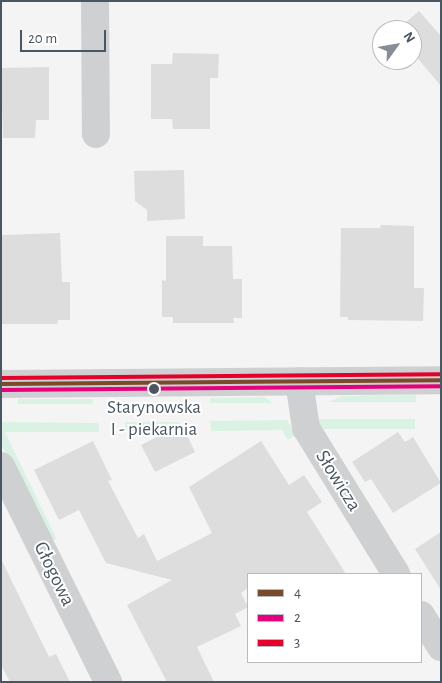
<!DOCTYPE html>
<html>
<head>
<meta charset="utf-8">
<style>
	body { margin:0 }
	#map { position:relative; width:442px; height:683px; overflow:hidden; background:#f4f4f4; font-family:"Alegreya Sans",sans-serif }
	div>[style] { position:absolute }
	[style*='--x'] { left:calc(var(--x)*1px); top:calc(var(--y)*1px); width:calc(var(--w)*1px); rotate:calc(var(--a)*1deg) }
	.green>* { inset:0; background:#d9f2e3; transform-origin:0 0 }
	.building>* { inset:0; background:#ddddde }
	.minor>* { height:28px; margin:-14px; padding:0 14px; transform-origin:14px; border-radius:14px; background:#ced0d2 }
	.tertiary>* { height:28px; margin:-14px; padding:0 14px; transform-origin:14px; border-radius:14px; background:#ced0d2 }
	.bus-1>* { height:4px; margin:-2px; padding:0 2px; transform-origin:2px; border-radius:2px; background:#7a4b2a }
	.bus-2>* { height:4px; margin:-2px; padding:0 2px; transform-origin:2px; border-radius:2px; background:#e5007d }
	.bus-3>* { height:4px; margin:-2px; padding:0 2px; transform-origin:2px; border-radius:2px; background:#e4002b }
	.dots>* { width:14px; height:14px; translate:-50% -50%; box-sizing:border-box; border:2px solid #fff; border-radius:50% }
	span { translate:-50% -50%; white-space:nowrap; text-align:center; line-height:1.15; -webkit-text-stroke:4px #fff; paint-order:stroke }
	.bus-label { font-size:19px; color:#4a5661 }
	.street-label { font-size:20px; color:#4a5661 }
	.frame { position:absolute; inset:0; border:2px solid #4a5661; pointer-events:none }
	.legend { position:absolute; left:247px; top:573px; width:175px; height:90px; box-sizing:border-box; background:#fff; border:1px solid #b7bbc0; margin:0; padding:6px 9px; list-style:none; font-size:15px; color:#4a5661 }
	.legend li { display:flex; align-items:center; gap:10px; height:25px }
	.legend b { width:25px; border:1px solid #b7bbc0 }
	.north { position:absolute; left:372px; top:20px; width:50px; height:50px; box-sizing:border-box; background:#fff; border:1px solid #b7bbc0; border-radius:50%; rotate:58deg; font-size:14px; font-weight:700; line-height:20px; text-align:center; color:#4a5661 }
	.north::after { content:''; display:block; margin:auto; width:18px; height:22px; background:#868d94; clip-path:polygon(50% 0,100% 100%,50% 72%,0 100%) }
	.scale { position:absolute; left:20px; top:30px; width:86px; height:22px; box-sizing:border-box; border:2px solid #4a5661; border-top:0; padding-left:6px; font-size:15px; line-height:18px; white-space:nowrap; color:#4a5661; -webkit-text-stroke:4px #fff; paint-order:stroke }
</style>
</head>
<body>
<div id="map">
	<div class="green">
		<i style="clip-path:polygon(416px 395px,416px 402px,329px 402px,342px 396px)"></i>
		<i style="clip-path:polygon(264px 397px,273px 403px,210px 403px,210px 398px)"></i>
		<i style="left:93px;top:399px;width:5px;height:75px;rotate:90deg"></i>
		<i style="left:415px;top:419px;width:10px;height:97px;rotate:90deg"></i>
		<i style="clip-path:polygon(287px 420px,296px 435px,288px 440px,282px 430px,211px 431px,210px 421px)"></i>
		<i style="clip-path:polygon(1px 422px,98px 423px,99px 432px,5px 432px,57px 540px,50px 540px,1px 444px)"></i>
		<i style="left:125px;top:422px;width:55px;height:9px"></i>
	</div>
	<div class="building">
		<i style="clip-path:polygon(419px 11px,441px 36px,441px 86px,414px 54px,412px 56px,412px 30px,397px 30px)"></i>
		<i style="clip-path:polygon(173px 53px,219px 54px,218px 78px,210px 78px,210px 129px,173px 129px,172px 119px,151px 119px,151px 64px,172px 64px)"></i>
		<i style="clip-path:polygon(49px 67px,49px 120px,36px 120px,35px 138px,3px 138px,1px 68px)"></i>
		<i style="clip-path:polygon(184px 170px,185px 219px,147px 221px,147px 210px,135px 201px,134px 171px)"></i>
		<i style="clip-path:polygon(381px 225px,414px 226px,414px 288px,424px 288px,423px 321px,348px 320px,348px 317px,340px 317px,341px 228px,380px 228px)"></i>
		<i style="clip-path:polygon(60px 233px,62px 282px,70px 282px,70px 320px,58px 320px,57px 324px,1px 324px,1px 235px)"></i>
		<i style="clip-path:polygon(166px 236px,203px 236px,203px 246px,232px 246px,233px 279px,242px 279px,242px 318px,233px 318px,234px 323px,173px 323px,173px 317px,162px 317px,162px 280px,166px 281px)"></i>
		<i style="clip-path:polygon(398px 432px,405px 442px,413px 437px,441px 483px,393px 513px,371px 479px,365px 482px,352px 462px)"></i>
		<i style="clip-path:polygon(187px 435px,195px 452px,155px 472px,141px 445px,159px 436px)"></i>
		<i style="clip-path:polygon(93px 441px,112px 480px,108px 481px,138px 538px,144px 534px,157px 561px,212px 533px,189px 487px,261px 441px,289px 485px,304px 475px,322px 502px,307px 512px,346px 574px,248px 574px,248px 588px,241px 593px,248px 607px,235px 614px,241px 626px,197px 647px,214px 682px,167px 682px,127px 605px,172px 580px,106px 563px,79px 510px,59px 520px,34px 470px)"></i>
		<i style="clip-path:polygon(441px 532px,441px 590px,415px 549px)"></i>
		<i style="clip-path:polygon(1px 559px,49px 657px,56px 654px,70px 682px,10px 682px,1px 665px)"></i>
	</div>
	<div class="minor">
		<i style="--x:95;--y:1;--w:133;--a:89.6"></i>
		<i style="--x:299;--y:381;--w:48;--a:81.5"></i>
		<i style="--x:306;--y:428;--w:172;--a:58.3"></i>
		<i style="--x:1;--y:466;--w:241;--a:63.6"></i>
		<i style="--x:421;--y:615;--w:38;--a:58"></i>
	</div>
	<div class="tertiary">
		<i style="--x:1;--y:384;--w:440;--a:-0.5"></i>
	</div>
	<div class="bus-1">
		<i style="--x:1;--y:384;--w:440;--a:-0.5"></i>
	</div>
	<div class="bus-2">
		<i style="--x:1;--y:390;--w:440;--a:-0.5"></i>
	</div>
	<div class="bus-3">
		<i style="--x:1;--y:378;--w:440;--a:-0.5"></i>
	</div>
	<div class="dots">
		<i style="left:154px;top:389px;background:#4a5661"></i>
	</div>
	<div class="bus-label">
		<span style="left:154px;top:419px">Starynowska<br>I - piekarnia</span>
	</div>
	<div class="street-label">
		<span style="left:338px;top:481px;rotate:58deg">Słowicza</span>
		<span style="left:54px;top:574px;rotate:64deg">Głogowa</span>
	</div>
	<div class="frame"></div>
	<ul class="legend">
	<li><b style="height:6px;background:#7a4b2a"></b>4</li>
	<li><b style="height:6px;background:#e5007d"></b>2</li>
	<li><b style="height:6px;background:#e4002b"></b>3</li>
	</ul>
	<div class="north">N</div>
	<div class="scale">20 m</div>
</div>
</body>
</html>
